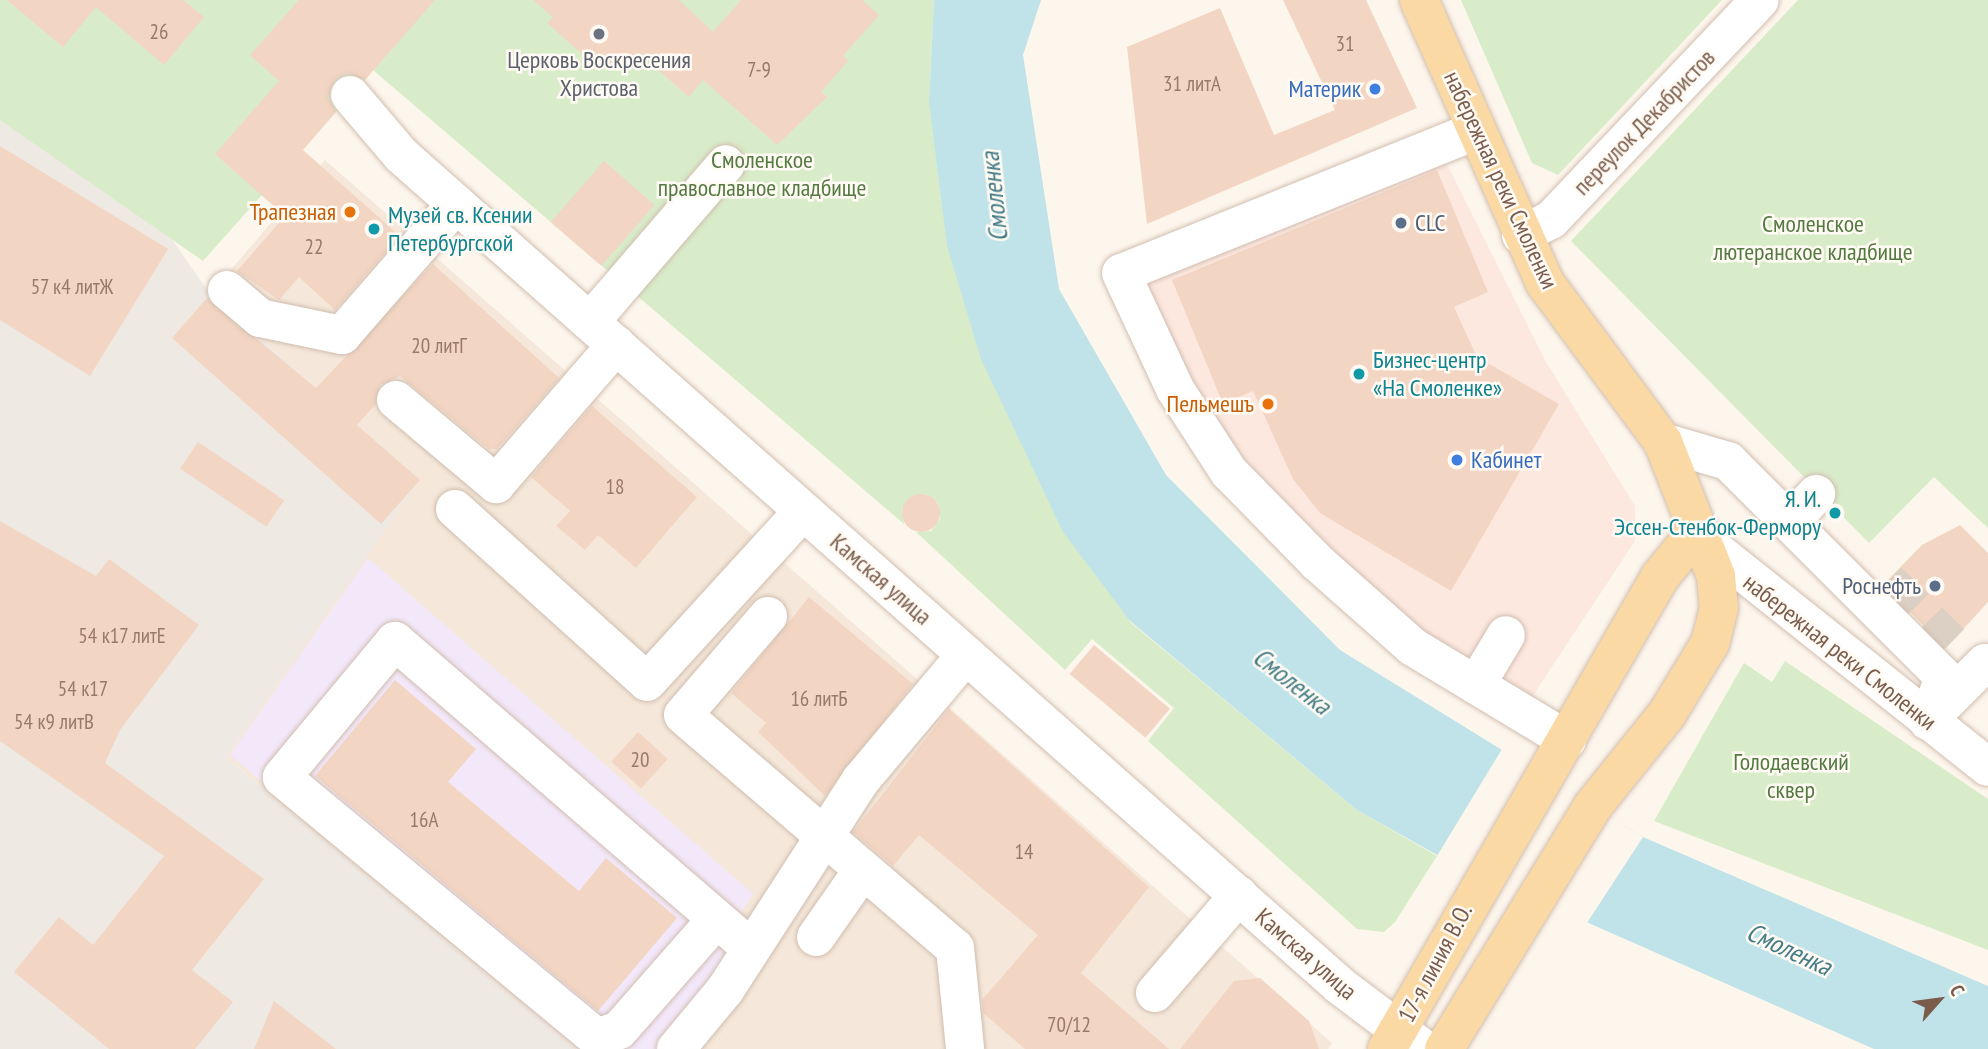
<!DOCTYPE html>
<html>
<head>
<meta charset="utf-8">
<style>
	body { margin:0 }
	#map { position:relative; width:1988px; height:1049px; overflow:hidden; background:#fdf6ec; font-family:"PT Sans Narrow",sans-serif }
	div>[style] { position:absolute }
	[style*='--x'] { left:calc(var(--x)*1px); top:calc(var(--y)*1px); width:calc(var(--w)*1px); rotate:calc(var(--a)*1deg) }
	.residential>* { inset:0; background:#f5e8da }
	.commercial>* { inset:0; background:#fde8e0 }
	.industrial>* { inset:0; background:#efe9e4 }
	.education>* { inset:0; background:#f3e8fa }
	.green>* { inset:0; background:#d8ecc9 }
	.water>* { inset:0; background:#bfe3e8 }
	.pier>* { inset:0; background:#fdf6ec }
	.building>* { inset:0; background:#f3d5c3; transform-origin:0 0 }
	.round { border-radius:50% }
	.minor-tunnel>* { height:38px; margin-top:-19px; transform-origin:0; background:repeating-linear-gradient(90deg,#dcd0c4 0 38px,transparent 0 57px) }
	.roads { filter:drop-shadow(0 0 2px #d1beb0) drop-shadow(0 0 2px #d1beb0) }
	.minor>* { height:38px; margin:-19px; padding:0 19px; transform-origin:19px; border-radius:19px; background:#fff }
	.major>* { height:38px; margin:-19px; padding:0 19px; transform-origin:19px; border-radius:19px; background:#fbd9a5 }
	.dots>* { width:19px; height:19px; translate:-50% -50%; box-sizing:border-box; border:4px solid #fffaf3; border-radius:50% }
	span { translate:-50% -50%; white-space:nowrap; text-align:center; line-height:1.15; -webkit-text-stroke:5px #fffaf3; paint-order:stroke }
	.number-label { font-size:21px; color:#987a6a }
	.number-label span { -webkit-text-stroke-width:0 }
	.worship-label { font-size:24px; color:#5b616d }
	.shop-label { font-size:24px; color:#366cbe }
	.right { translate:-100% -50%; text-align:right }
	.left { translate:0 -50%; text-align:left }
	.street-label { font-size:24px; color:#7a5c4d }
	.park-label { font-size:24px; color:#537a41 }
	.food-label { font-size:24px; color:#c56008 }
	.culture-label { font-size:24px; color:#0d838f }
	.service-label { font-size:24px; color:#4e5e75 }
	.water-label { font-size:26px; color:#437c86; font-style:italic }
	.north { position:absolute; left:1904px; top:965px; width:70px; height:70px; -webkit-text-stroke:5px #fffaf3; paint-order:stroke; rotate:62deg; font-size:19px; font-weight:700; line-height:28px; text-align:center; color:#7a5c4d }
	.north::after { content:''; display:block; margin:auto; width:24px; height:32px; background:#7a5c4d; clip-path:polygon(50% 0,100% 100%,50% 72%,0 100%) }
</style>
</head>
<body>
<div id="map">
	<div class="residential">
		<i style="clip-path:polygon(325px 160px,1332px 1043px,1328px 1049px,575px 1049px,226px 757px,419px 480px,210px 294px)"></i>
	</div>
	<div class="commercial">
		<i style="clip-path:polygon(1442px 154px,1546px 362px,1635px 506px,1635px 541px,1530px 700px,1431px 636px,1328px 557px,1240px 462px,1207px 415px,1138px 278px)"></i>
	</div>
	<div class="industrial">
		<i style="clip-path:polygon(0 117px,157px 218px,210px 294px,420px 480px,226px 757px,575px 1049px,0 1049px)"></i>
	</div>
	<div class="education">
		<i style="clip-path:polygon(368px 558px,753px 894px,736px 919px,714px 983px,660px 1049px,577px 1049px,230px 755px)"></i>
	</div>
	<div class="green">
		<i style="clip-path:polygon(0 0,934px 0,929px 102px,1130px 622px,1357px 810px,1437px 856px,1395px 922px,1384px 932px,1357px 929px,1148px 741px,1174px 708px,1092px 639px,1065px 670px,916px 532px,931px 531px,940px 519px,938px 503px,926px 494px,911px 497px,902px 509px,904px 524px,373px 70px,203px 261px,0 120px)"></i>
		<i style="clip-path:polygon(1461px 0,1722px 0,1558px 175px,1532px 163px)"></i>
		<i style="clip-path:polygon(1798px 0,1988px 0,1988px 528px,1934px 477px,1869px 543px,1571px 241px)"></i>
		<i style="clip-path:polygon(1785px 661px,1988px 799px,1988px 950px,1654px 821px,1744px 663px,1772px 682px)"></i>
	</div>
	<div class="water">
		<i style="clip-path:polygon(934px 0,1041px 0,1023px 55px,1059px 289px,1166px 475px,1340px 650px,1643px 837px,1988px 986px,1988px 1049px,1874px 1049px,1446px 860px,1357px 810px,1130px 621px,1063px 532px,981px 359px,947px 246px,929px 102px)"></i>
	</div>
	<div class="pier">
		<i style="clip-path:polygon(1502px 749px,1643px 837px,1585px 926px,1437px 856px)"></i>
	</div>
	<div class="building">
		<i style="clip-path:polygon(7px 0,183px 0,204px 17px,164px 65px,96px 7px,63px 47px)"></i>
		<i style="clip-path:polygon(299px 0,435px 0,365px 80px,347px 73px,335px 79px,328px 98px,336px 112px,303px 150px,400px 236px,335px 310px,299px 277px,279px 300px,237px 271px,285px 216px,215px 154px,279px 81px,250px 55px)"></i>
		<i style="clip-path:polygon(533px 0,679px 0,713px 32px,741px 0,862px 0,879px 15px,843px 56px,848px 61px,821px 92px,827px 97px,777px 145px,703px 80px,689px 97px,639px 53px,622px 65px,610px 67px,595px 55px,590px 61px,547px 23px,553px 17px)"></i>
		<i style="clip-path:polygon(1283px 0,1366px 0,1417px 108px,1147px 224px,1127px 47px,1220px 8px,1274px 135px,1335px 110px)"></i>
		<i style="clip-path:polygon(0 146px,168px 249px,90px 376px,0 320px)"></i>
		<i style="left:604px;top:161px;width:67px;height:81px;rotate:41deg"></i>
		<i style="clip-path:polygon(1437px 170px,1488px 292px,1454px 307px,1477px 357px,1559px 404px,1451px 591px,1320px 513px,1293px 479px,1253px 391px,1223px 404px,1172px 280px)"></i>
		<i style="clip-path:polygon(433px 264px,559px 378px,497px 449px,489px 449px,400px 376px,380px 385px,375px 405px,357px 425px,420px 480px,381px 524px,172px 338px,207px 298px,316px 388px)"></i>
		<i style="clip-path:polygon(592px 406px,697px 497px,636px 568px,598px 535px,585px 550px,556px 526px,570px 511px,531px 477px)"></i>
		<i style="left:198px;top:442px;width:104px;height:32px;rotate:34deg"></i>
		<i class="round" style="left:902px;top:494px;width:38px;height:38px"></i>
		<i style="clip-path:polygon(0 521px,96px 576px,109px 559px,199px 625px,120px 730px,105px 763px,264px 879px,192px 970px,233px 1002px,195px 1049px,109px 1049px,14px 972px,59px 917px,93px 945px,164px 856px,0 741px)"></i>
		<i style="clip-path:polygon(1960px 525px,1988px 553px,1988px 602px,1946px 648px,1883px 585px,1922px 545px)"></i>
		<i style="clip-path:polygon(809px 597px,913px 684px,825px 796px,758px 732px,766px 723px,731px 693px)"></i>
		<i style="left:1094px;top:645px;width:99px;height:38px;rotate:40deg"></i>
		<i style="clip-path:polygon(395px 680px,476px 749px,448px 782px,579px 891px,606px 858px,677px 918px,598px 1011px,315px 776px)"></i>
		<i style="clip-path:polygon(949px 709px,1149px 887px,1081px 973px,1169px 1049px,1025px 1049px,983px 1013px,982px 1000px,1038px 935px,919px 835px,893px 866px,853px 832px)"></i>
		<i style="left:638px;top:732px;width:40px;height:40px;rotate:42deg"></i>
		<i style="clip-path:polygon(1260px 978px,1309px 1021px,1319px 1049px,1180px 1049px,1234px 981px)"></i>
		<i style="clip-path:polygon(274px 1001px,336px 1049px,254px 1049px)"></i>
	</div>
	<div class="minor-tunnel">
		<i style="--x:1888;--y:581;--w:88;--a:44.5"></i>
	</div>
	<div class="roads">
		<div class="minor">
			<i style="--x:350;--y:95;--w:79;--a:49.6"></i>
			<i style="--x:401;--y:155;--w:1252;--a:41.5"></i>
			<i style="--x:1339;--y:985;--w:106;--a:37"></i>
			<i style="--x:1475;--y:131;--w:381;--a:158.1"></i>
			<i style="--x:1121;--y:273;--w:128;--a:65"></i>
			<i style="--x:1175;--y:389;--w:99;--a:57"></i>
			<i style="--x:1229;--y:472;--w:126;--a:45.6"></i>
			<i style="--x:1317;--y:562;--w:128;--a:41.5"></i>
			<i style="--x:1413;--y:647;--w:180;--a:31.1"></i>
			<i style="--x:1521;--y:235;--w:34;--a:-27"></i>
			<i style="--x:1551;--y:220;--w:303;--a:-46.5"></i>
			<i style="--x:227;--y:290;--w:43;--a:40.3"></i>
			<i style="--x:260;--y:318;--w:84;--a:11.7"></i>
			<i style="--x:342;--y:335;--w:174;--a:-49"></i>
			<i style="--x:590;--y:322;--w:208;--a:-49.3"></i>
			<i style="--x:396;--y:400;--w:131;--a:40"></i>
			<i style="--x:496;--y:484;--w:184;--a:-49.2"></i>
			<i style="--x:1663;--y:442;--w:68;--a:16.3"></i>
			<i style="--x:1728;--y:461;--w:305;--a:45"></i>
			<i style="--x:1944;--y:677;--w:47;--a:110"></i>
			<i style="--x:455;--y:509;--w:258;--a:42"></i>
			<i style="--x:647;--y:682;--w:231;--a:-47.6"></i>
			<i style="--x:1791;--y:521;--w:37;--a:-47"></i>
			<i style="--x:1695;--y:534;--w:374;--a:38.5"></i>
			<i style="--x:768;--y:616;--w:130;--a:130.6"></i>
			<i style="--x:683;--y:715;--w:358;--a:40.6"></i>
			<i style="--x:955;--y:948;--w:101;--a:84.3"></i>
			<i style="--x:1476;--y:685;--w:58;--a:-59"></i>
			<i style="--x:1934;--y:714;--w:72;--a:-45"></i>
			<i style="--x:714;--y:922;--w:144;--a:131.3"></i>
			<i style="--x:619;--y:1030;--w:23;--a:160"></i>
			<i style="--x:597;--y:1038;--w:409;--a:-140.4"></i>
			<i style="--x:282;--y:777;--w:177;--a:-50.3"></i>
			<i style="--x:395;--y:641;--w:469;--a:40.8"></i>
			<i style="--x:816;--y:937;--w:80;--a:-55.1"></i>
			<i style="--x:1155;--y:993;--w:129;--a:-49.4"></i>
			<i style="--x:676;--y:1049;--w:77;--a:-50.3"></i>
			<i style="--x:725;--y:990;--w:250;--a:-57.1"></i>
			<i style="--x:861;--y:780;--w:163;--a:-50"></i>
		</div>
		<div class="major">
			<i style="--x:1419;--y:0;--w:310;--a:66"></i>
			<i style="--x:1545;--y:283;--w:198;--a:53.4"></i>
			<i style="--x:1663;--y:442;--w:144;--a:68.4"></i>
			<i style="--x:1716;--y:576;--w:32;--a:85"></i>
			<i style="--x:1719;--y:608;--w:36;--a:104"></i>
			<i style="--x:1710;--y:643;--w:83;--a:121.2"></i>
			<i style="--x:1667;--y:714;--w:118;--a:128.8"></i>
			<i style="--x:1593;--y:806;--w:285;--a:121.5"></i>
			<i style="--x:1387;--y:1049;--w:545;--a:-59.96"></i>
			<i style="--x:1660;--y:577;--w:55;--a:-50.9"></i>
		</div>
	</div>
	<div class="dots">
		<i style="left:599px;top:34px;background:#6b7280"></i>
		<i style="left:1375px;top:89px;background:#3f7fe0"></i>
		<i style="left:350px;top:212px;background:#e8710a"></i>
		<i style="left:1401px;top:223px;background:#5c6f8a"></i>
		<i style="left:374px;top:229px;background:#0f9aa8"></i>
		<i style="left:1359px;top:374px;background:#0f9aa8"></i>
		<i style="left:1268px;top:404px;background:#e8710a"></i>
		<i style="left:1457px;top:460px;background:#3f7fe0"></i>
		<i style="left:1835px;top:513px;background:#0f9aa8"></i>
		<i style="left:1935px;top:586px;background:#5c6f8a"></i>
	</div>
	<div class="number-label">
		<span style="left:159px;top:32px">26</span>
		<span style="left:1345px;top:44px">31</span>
		<span style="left:759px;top:70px">7-9</span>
		<span style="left:1192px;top:84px">31 литА</span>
		<span style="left:314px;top:247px">22</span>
		<span style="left:72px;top:287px">57 к4 литЖ</span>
		<span style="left:439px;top:346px">20 литГ</span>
		<span style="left:615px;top:487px">18</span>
		<span style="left:122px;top:636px">54 к17 литЕ</span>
		<span style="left:83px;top:689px">54 к17</span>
		<span style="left:819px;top:699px">16 литБ</span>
		<span style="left:54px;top:722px">54 к9 литВ</span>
		<span style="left:640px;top:760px">20</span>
		<span style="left:424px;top:820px">16А</span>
		<span style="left:1024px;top:852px">14</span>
		<span style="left:1069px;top:1025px">70/12</span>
	</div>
	<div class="worship-label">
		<span style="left:599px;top:74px">Церковь Воскресения<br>Христова</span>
	</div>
	<div class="shop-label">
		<span class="right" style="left:1361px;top:89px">Материк</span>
		<span class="left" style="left:1471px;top:460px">Кабинет</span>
	</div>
	<div class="street-label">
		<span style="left:1644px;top:122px;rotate:-46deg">переулок Декабристов</span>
		<span style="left:1501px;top:180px;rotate:65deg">набережная реки Смоленки</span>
		<span style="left:881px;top:579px;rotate:41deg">Камская улица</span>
		<span style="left:1840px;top:652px;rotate:38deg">набережная реки Смоленки</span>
		<span style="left:1306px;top:954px;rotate:41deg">Камская улица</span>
		<span style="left:1435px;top:963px;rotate:-62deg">17-я линия В.О.</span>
	</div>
	<div class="park-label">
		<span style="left:762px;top:174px">Смоленское<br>православное кладбище</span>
		<span style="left:1813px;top:238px">Смоленское<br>лютеранское кладбище</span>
		<span style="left:1791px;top:776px">Голодаевский<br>сквер</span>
	</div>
	<div class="food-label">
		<span class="right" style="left:336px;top:212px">Трапезная</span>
		<span class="right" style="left:1254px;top:404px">Пельмешъ</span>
	</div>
	<div class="culture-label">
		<span class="left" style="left:388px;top:229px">Музей св. Ксении<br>Петербургской</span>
		<span class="left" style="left:1373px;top:374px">Бизнес-центр<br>«На Смоленке»</span>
		<span class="right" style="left:1821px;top:513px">Я. И.<br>Эссен-Стенбок-Фермору</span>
	</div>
	<div class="service-label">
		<span class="left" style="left:1415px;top:223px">CLC</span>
		<span class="right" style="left:1921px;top:586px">Роснефть</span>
	</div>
	<div class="water-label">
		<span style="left:994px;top:197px;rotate:-96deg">Смоленка</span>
		<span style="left:1292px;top:681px;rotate:38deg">Смоленка</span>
		<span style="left:1789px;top:949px;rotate:25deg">Смоленка</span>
	</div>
	<div class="north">С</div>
</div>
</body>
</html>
